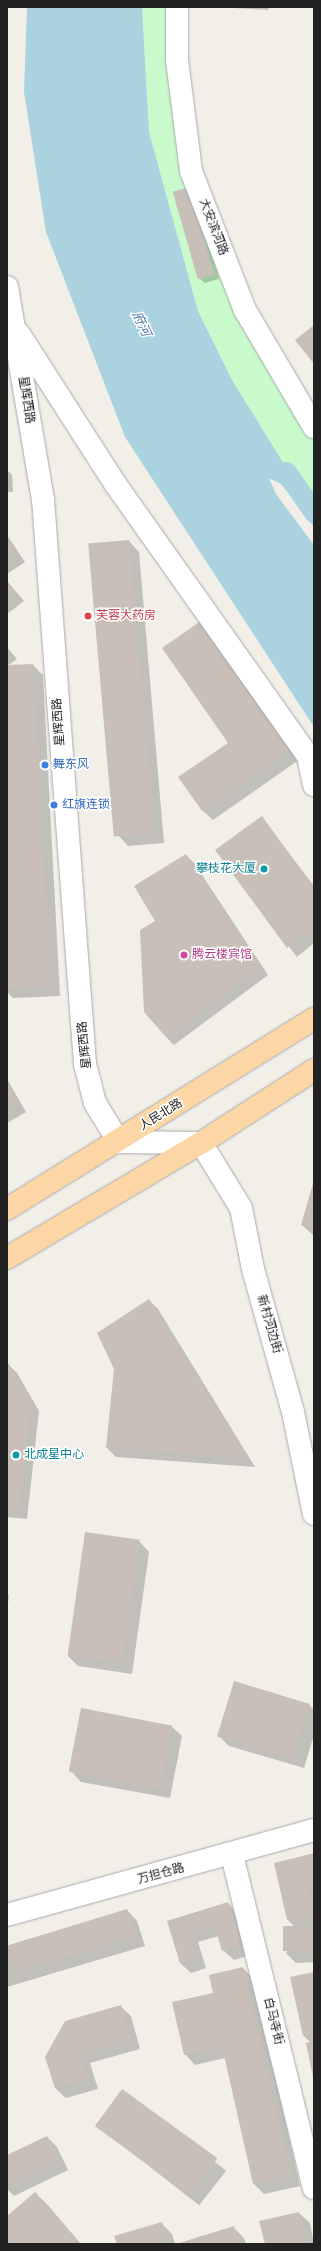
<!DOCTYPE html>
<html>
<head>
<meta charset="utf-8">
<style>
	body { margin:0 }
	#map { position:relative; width:321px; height:2251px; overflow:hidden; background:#f2efe9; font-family:Signika,"Noto Sans SC",sans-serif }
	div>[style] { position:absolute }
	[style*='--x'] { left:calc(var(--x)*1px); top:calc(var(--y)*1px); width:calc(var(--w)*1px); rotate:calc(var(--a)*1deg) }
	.park>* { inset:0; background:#c8facc }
	.water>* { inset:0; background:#aad3df }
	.shadow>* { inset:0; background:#0003; transform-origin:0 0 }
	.canal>* { height:21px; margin:-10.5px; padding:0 10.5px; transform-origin:10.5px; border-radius:10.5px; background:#aad3df }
	.building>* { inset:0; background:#c7bfb8; transform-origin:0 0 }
	.roads { filter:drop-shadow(0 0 1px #a9a9a9) drop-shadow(0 0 1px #a9a9a9) }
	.street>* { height:22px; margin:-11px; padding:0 11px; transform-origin:11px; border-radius:11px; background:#fff }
	.primary>* { height:22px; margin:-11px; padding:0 11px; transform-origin:11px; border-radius:11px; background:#fcd6a4 }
	.dots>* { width:11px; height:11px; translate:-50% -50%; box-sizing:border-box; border:2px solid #fff; border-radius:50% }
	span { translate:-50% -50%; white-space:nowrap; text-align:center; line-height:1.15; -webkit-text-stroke:3px #fff; paint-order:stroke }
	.street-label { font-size:12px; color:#222 }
	.health-label { font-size:12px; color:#be3a42 }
	.left { translate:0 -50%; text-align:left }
	.shop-label { font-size:12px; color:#366cbe }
	.culture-label { font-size:12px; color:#0d838f }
	.right { translate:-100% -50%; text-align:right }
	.hotel-label { font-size:12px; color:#b23c85 }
	.water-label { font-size:13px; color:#4a7aab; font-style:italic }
	.frame { position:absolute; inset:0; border:8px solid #222; pointer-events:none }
</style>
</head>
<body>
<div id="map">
	<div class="park">
		<i style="clip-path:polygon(142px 7px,170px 7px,172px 65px,229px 290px,314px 440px,314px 503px,284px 464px,232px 380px,198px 311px,149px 132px)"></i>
	</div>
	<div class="water">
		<i style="clip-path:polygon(27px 7px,142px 7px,149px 132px,198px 311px,232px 380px,284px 464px,306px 492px,294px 500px,281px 484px,269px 478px,276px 494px,314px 545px,314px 727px,125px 437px,46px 232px,24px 92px)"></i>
		<i style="clip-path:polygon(310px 498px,314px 503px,314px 527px,299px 506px)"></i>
	</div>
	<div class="shadow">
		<i style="clip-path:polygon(214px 7px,269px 7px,268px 10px)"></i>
		<i style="clip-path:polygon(194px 194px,219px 279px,205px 283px,199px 278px)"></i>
		<i style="clip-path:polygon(7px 470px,12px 475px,13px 492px,7px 492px)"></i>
		<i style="clip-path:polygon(7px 535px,25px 562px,7px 574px)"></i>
		<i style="clip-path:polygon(129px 541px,139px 552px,164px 843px,128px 846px,118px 835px)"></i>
		<i style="clip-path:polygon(7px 581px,24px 601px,7px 614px)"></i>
		<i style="clip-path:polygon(7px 647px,17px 659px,7px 666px,33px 665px,43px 675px,60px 996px,13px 998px,7px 992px)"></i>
		<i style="clip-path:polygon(164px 648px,306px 755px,213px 820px,202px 810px,229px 743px)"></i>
		<i style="clip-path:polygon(262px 818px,314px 886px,314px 943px,297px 957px,216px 850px)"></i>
		<i style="clip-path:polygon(186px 855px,194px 863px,268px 975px,174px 1045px,165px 1036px,157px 921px)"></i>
		<i style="clip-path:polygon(7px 1079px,26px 1112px,7px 1123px)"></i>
		<i style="clip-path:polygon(314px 1182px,314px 1236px,302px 1225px)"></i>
		<i style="clip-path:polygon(149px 1300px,158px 1309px,255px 1467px,116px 1457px,107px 1448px)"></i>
		<i style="clip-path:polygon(8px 1364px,17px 1373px,39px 1411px,27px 1519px,7px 1517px)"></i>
		<i style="clip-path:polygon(139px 1541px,149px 1552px,132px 1674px,78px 1666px,68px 1656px)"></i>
		<i style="clip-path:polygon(7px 1594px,9px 1596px,7px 1611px)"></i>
		<i style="clip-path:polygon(309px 1705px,314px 1710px,314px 1735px,304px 1768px,229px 1746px,218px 1735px)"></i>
		<i style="clip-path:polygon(171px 1726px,182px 1736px,170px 1798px,81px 1782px,71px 1771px)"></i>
		<i style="clip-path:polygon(314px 1855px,314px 1962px,296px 1963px,286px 1953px,297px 1929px,288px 1920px)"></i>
		<i style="clip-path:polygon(228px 1903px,238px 1914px,250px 1955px,234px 1960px,223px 1950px,219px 1936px,198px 1942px,206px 1968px,191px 1973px,180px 1963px,168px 1921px)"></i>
		<i style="clip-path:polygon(127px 1910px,137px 1921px,145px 1946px,7px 1987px,7px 1946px)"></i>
		<i style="clip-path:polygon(243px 1968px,253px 1979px,300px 2186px,264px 2194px,254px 2184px,225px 2058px,195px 2065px,185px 2054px,214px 1994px)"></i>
		<i style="clip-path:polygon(314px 1973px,314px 2075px,311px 2043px,304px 2036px)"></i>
		<i style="clip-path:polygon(120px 2006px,131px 2016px,140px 2049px,90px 2063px,98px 2089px,66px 2098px,55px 2088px,46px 2057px)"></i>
		<i style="left:123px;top:2090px;width:131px;height:44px;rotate:38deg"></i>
		<i style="clip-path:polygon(47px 2137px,57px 2147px,68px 2170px,14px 2196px,7px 2189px,7px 2156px)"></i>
		<i style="clip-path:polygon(35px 2193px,46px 2203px,81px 2244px,7px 2244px,7px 2217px)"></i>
		<i style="clip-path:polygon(299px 2213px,310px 2223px,314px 2244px,266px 2244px)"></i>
		<i style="clip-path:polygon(161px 2223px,172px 2234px,175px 2244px,118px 2244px)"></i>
		<i style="clip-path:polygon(233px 2227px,244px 2238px,246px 2244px,178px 2244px)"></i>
	</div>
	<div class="canal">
		<i style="--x:286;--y:472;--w:49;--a:55"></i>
	</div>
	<div class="building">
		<i style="left:189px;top:187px;width:91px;height:17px;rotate:74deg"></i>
		<i style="clip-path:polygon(314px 325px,314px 364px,295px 340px)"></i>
		<i style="clip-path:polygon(7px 539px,15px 551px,7px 557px)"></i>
		<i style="left:129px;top:540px;width:294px;height:41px;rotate:85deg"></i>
		<i style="clip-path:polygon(7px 581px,14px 590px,7px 596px)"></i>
		<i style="clip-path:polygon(208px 616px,297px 744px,202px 811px,178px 777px,228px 743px,162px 648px)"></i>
		<i style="clip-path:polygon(33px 664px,50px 986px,7px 988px,7px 665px)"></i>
		<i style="clip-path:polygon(262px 816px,314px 888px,314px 927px,287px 948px,215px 850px)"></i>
		<i style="clip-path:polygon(186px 854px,261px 967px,165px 1036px,144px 1012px,140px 930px,155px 921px,134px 886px)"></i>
		<i style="clip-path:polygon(7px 1085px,17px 1101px,7px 1107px)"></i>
		<i style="clip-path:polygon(314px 1180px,314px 1229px,301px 1225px)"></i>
		<i style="clip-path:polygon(149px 1299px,248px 1458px,106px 1448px,114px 1369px,97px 1333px)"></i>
		<i style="clip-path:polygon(8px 1363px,31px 1401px,19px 1511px,7px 1509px)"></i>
		<i style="left:85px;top:1532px;width:55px;height:125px;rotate:8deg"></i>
		<i style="left:234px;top:1681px;width:79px;height:58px;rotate:17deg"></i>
		<i style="left:81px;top:1708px;width:93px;height:65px;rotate:11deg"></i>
		<i style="clip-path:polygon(314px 1853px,314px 1880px,307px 1882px,314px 1914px,287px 1920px,274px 1863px)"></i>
		<i style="clip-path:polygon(228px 1902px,241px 1945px,222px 1951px,214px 1924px,188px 1932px,196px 1958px,180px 1963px,167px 1921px)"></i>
		<i style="left:127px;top:1909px;width:28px;height:125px;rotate:73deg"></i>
		<i style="left:314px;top:1926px;width:25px;height:31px;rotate:90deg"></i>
		<i style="clip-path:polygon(243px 1967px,291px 2176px,253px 2184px,222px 2046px,184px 2055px,172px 2002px,213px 1993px,209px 1975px)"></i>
		<i style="clip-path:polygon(314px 1972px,314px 2034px,303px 2036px,290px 1977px)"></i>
		<i style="clip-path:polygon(121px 2005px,130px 2038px,81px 2053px,88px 2079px,55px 2088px,45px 2057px,65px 2021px)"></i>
		<i style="clip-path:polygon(314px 2041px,314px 2077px,313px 2077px,306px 2043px)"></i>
		<i style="left:122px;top:2089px;width:118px;height:46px;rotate:36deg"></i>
		<i style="clip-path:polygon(47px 2136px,59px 2159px,7px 2184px,7px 2155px)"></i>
		<i style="clip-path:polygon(35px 2192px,80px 2244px,7px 2244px,7px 2216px)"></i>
		<i style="clip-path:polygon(299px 2212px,307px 2244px,265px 2244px,259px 2221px)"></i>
		<i style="clip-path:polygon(162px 2222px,168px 2244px,117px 2244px,114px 2236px)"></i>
		<i style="clip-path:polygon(234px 2226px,239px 2244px,176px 2244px)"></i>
	</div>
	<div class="roads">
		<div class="street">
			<i style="--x:177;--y:7;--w:53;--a:90"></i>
			<i style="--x:177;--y:60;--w:112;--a:82.8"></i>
			<i style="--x:191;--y:171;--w:149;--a:68.8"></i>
			<i style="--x:245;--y:310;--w:136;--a:59.5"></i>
			<i style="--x:7;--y:287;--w:215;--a:80.4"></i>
			<i style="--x:43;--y:499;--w:567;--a:85.75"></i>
			<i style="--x:85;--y:1064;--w:40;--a:75.6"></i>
			<i style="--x:95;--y:1103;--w:46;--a:58.4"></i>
			<i style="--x:119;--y:1142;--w:82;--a:0.7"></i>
			<i style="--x:201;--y:1143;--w:76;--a:58.4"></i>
			<i style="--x:241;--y:1208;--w:62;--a:78.9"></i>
			<i style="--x:253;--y:1269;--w:148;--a:74.4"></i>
			<i style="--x:293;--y:1412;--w:104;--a:78.4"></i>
			<i style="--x:19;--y:334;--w:179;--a:57.3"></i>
			<i style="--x:116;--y:485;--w:332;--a:54.7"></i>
			<i style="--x:308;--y:756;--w:30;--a:78"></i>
			<i style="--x:232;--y:1855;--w:343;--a:76.2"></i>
			<i style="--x:7;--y:1915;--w:319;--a:-15.5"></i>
		</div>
		<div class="primary">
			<i style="--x:7;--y:1209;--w:361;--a:-31.8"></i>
			<i style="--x:7;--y:1258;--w:226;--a:-30.7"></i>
			<i style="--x:201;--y:1143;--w:135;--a:-32.9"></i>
		</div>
	</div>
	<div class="dots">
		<i style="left:88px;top:616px;background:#e0444e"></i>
		<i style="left:45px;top:765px;background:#3f7fe0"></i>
		<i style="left:54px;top:805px;background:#3f7fe0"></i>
		<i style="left:264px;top:869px;background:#0f9aa8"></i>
		<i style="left:184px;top:955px;background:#d1479c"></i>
		<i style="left:16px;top:1455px;background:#0f9aa8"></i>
	</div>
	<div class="street-label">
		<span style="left:213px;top:227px;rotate:69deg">大安滨河路</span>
		<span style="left:26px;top:400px;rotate:81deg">星辉西路</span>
		<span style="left:59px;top:722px;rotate:-94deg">星辉西路</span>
		<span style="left:85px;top:1045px;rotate:-96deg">星辉西路</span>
		<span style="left:161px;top:1115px;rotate:-32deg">人民北路</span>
		<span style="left:269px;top:1324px;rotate:74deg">新村河边街</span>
		<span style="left:161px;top:1874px;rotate:-15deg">万担仓路</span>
		<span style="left:273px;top:2021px;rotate:76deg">白马寺街</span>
	</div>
	<div class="health-label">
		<span class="left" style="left:96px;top:616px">芙蓉大药房</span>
	</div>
	<div class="shop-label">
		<span class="left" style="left:53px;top:765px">舞东风</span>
		<span class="left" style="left:62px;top:805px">红旗连锁</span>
	</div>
	<div class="culture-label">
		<span class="right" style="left:256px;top:869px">攀枝花大厦</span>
		<span class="left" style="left:24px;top:1455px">北成星中心</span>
	</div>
	<div class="hotel-label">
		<span class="left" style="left:192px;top:955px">腾云楼宾馆</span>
	</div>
	<div class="water-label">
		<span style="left:141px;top:324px;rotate:65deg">府河</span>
	</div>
	<div class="frame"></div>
</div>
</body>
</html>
